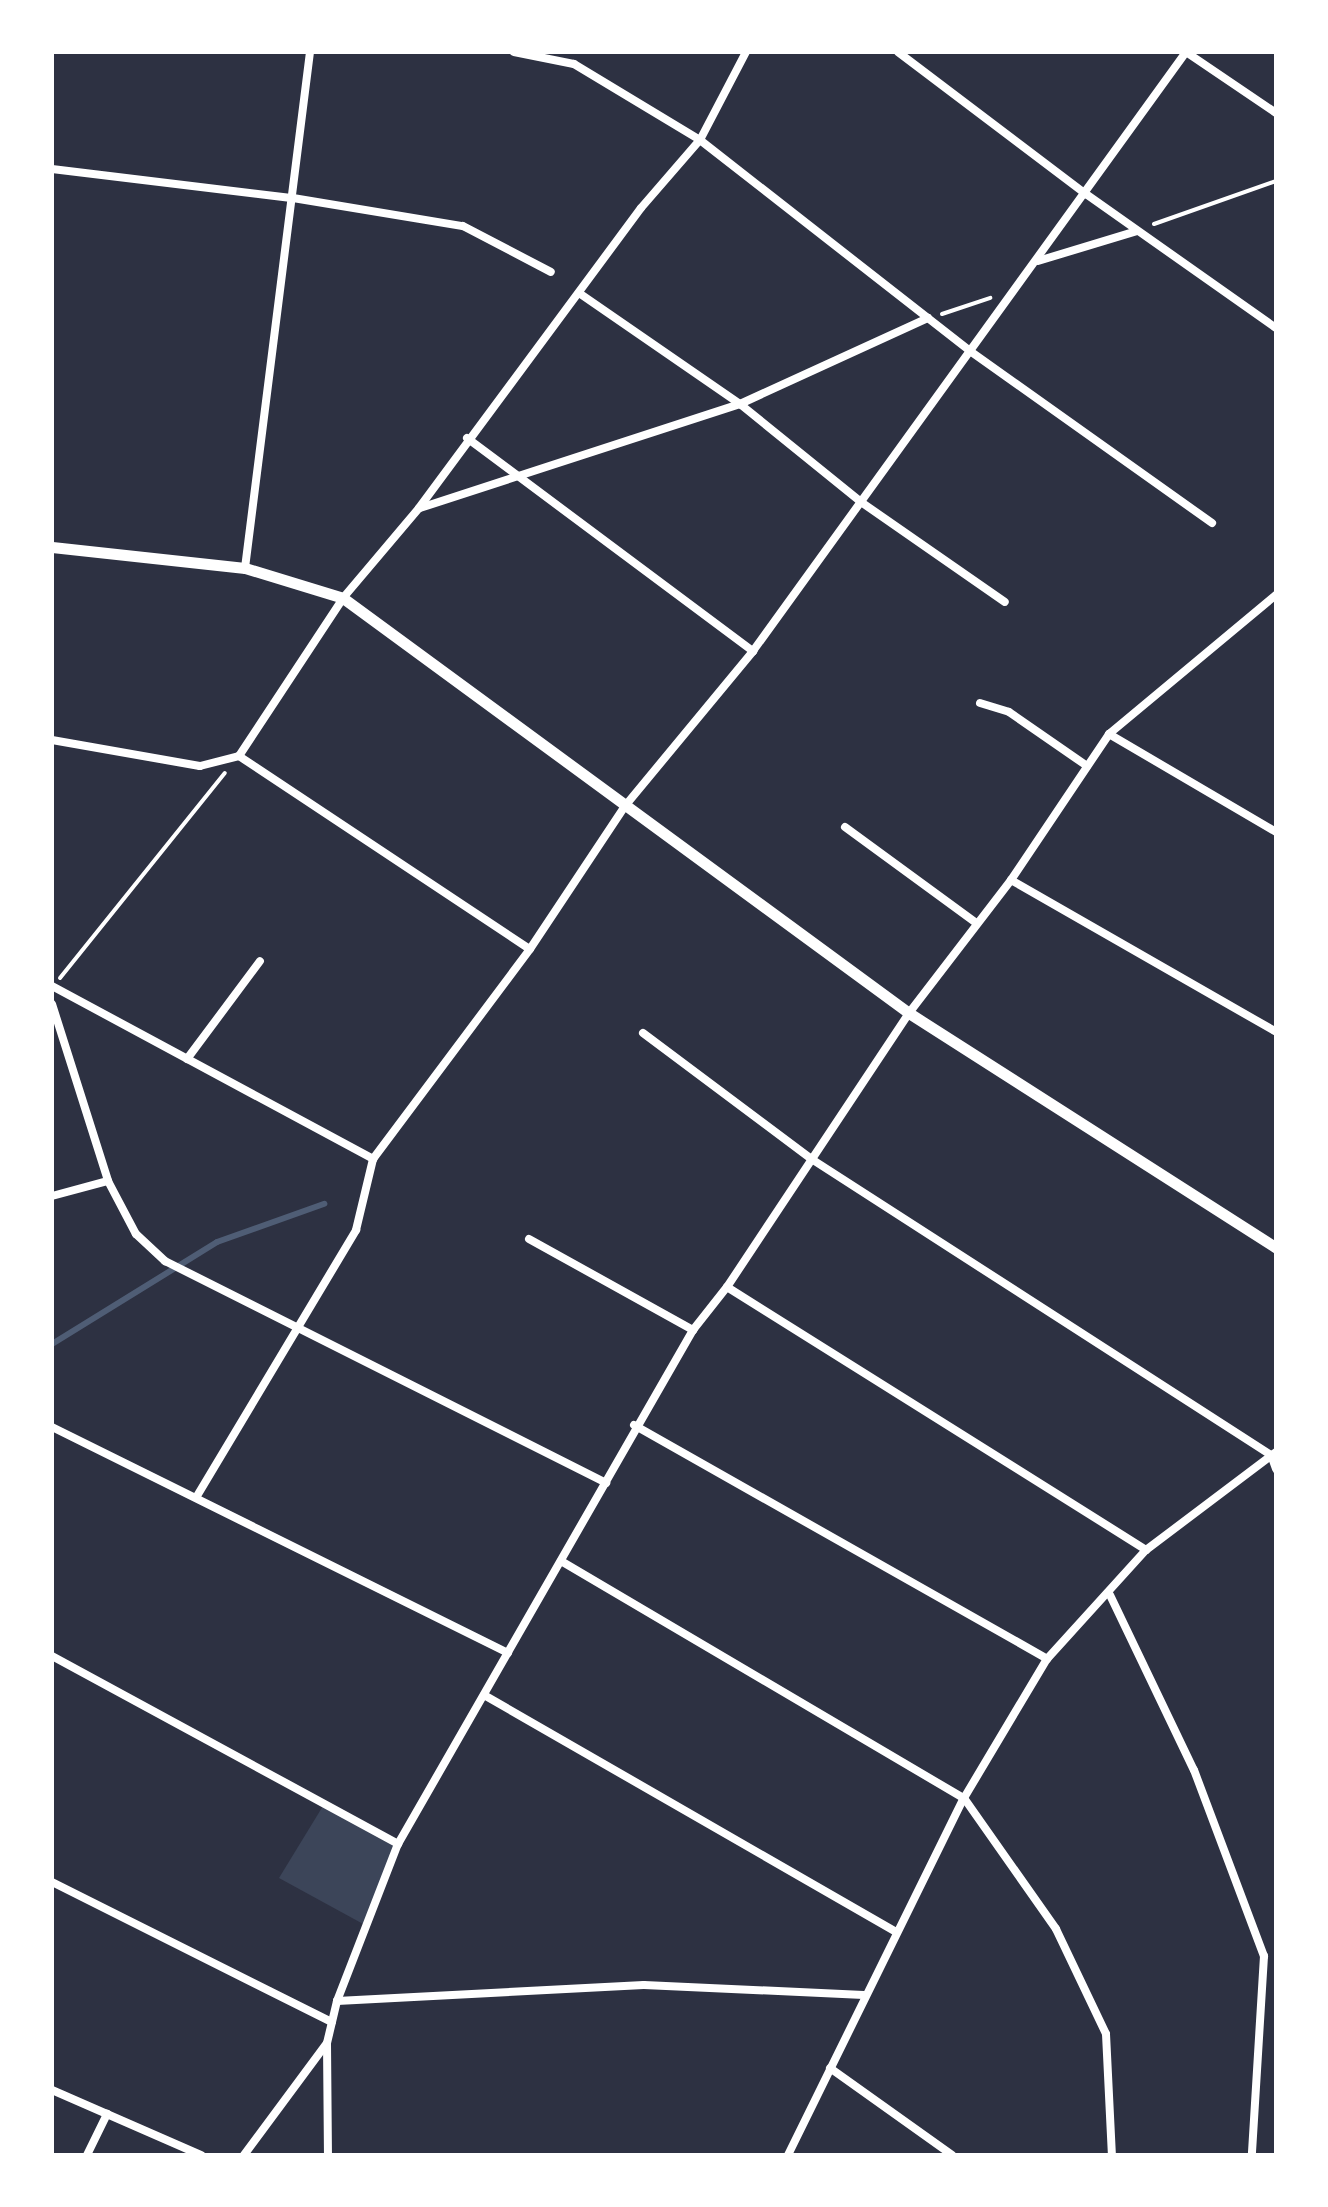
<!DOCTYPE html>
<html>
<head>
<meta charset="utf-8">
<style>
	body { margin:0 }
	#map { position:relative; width:1328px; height:2207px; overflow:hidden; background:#2d3142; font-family:Ubuntu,sans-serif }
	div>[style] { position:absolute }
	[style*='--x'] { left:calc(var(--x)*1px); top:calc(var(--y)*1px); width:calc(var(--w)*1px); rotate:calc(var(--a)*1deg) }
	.green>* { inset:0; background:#3c4559 }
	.stream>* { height:6px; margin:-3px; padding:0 3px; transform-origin:3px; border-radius:3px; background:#4f5d75 }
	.path>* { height:4px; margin:-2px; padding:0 2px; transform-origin:2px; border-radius:2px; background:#fff }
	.minor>* { height:8px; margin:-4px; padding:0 4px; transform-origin:4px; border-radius:4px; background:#fff }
	.tertiary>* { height:11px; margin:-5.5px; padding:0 5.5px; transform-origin:5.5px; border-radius:5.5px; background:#fff }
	span { translate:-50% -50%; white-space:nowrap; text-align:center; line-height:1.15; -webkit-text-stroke:7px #fff; paint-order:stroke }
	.frame { position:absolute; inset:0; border:54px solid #fff; pointer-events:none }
</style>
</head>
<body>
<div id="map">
	<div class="green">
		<i style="clip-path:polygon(323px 1806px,396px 1844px,365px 1925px,279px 1878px)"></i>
	</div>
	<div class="stream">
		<i style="--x:52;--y:1344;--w:194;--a:-31.7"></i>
		<i style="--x:217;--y:1242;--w:114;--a:-19.6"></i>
	</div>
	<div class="path">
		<i style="--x:1154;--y:224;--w:129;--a:-19.4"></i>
		<i style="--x:942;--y:314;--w:51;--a:-18.4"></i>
		<i style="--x:60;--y:978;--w:263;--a:-51.2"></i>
	</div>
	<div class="minor">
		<i style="--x:514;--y:52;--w:61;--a:11.3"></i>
		<i style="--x:574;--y:64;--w:147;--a:31.1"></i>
		<i style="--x:700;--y:140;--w:343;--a:38"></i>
		<i style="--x:970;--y:351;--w:297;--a:35.4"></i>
		<i style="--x:898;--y:52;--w:236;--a:37.1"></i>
		<i style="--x:1086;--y:194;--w:232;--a:35.2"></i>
		<i style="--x:1186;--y:52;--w:109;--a:34.1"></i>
		<i style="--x:52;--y:169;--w:243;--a:6.9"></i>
		<i style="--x:293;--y:198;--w:172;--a:9.4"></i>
		<i style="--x:463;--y:226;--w:99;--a:27.6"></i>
		<i style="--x:1038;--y:261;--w:103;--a:-16.9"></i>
		<i style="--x:579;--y:293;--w:196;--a:34.6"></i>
		<i style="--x:740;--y:404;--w:156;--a:39"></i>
		<i style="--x:861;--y:502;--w:175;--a:34.8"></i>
		<i style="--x:467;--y:438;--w:357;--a:36.7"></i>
		<i style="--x:420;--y:508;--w:336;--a:-18"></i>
		<i style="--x:740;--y:404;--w:207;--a:-24.6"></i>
		<i style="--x:245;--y:568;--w:520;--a:-82.82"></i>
		<i style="--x:980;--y:703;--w:30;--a:17"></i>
		<i style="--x:1009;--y:712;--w:95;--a:34.7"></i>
		<i style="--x:1109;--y:734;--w:194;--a:30.4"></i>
		<i style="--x:52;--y:740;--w:150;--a:10"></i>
		<i style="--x:200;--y:766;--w:40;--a:-14.4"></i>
		<i style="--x:239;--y:756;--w:349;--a:33.6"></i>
		<i style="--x:239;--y:756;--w:189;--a:-56.6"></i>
		<i style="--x:343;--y:598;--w:118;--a:-49.8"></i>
		<i style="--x:419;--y:508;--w:373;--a:-53.5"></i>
		<i style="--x:641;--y:208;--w:90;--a:-49.1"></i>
		<i style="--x:700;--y:140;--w:99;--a:-62.4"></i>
		<i style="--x:845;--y:827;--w:161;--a:36.2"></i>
		<i style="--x:1011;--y:880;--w:305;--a:29.8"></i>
		<i style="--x:52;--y:986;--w:365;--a:28.3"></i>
		<i style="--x:52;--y:1004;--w:186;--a:72.4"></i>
		<i style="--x:108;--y:1181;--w:60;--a:62.2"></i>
		<i style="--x:136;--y:1234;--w:40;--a:43"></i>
		<i style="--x:165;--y:1261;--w:494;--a:26.7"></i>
		<i style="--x:643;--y:1033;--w:212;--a:36.8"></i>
		<i style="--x:813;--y:1160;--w:545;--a:32.79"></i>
		<i style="--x:1271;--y:1455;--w:15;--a:70"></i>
		<i style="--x:187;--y:1059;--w:122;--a:-53.3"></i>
		<i style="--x:52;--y:1196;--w:58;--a:-15"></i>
		<i style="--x:529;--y:1239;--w:188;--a:29"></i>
		<i style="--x:727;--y:1287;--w:495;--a:32.1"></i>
		<i style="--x:634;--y:1425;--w:475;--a:29.5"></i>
		<i style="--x:52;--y:1427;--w:509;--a:26.36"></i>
		<i style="--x:197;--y:1496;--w:310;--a:-59.1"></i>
		<i style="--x:356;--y:1230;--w:73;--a:-76.5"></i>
		<i style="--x:373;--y:1159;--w:262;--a:-53.2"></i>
		<i style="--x:530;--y:949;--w:172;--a:-56.4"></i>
		<i style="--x:625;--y:806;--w:201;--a:-50.4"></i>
		<i style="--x:753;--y:651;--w:739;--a:-54.14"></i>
		<i style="--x:561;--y:1561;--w:468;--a:30.5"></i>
		<i style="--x:964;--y:1798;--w:160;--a:54.9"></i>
		<i style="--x:1056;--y:1929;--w:116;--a:64.5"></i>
		<i style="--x:1106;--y:2034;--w:121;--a:87.2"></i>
		<i style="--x:1110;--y:1595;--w:194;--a:64.4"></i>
		<i style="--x:1194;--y:1770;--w:199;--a:69.4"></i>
		<i style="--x:1264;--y:1956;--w:199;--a:93.5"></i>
		<i style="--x:52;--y:1656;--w:394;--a:28.5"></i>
		<i style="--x:484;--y:1695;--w:474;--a:29.9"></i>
		<i style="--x:52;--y:1882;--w:313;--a:26.6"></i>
		<i style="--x:337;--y:2001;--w:307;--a:-3"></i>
		<i style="--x:644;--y:1985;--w:220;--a:2.6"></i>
		<i style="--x:327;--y:2044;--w:111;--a:89.5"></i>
		<i style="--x:830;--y:2068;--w:150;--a:35.5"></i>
		<i style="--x:52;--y:2090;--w:163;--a:23.6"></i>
		<i style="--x:87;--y:2155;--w:46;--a:-64"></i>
		<i style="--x:244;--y:2155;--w:139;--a:-53.5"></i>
		<i style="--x:327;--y:2043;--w:43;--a:-76.6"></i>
		<i style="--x:337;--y:2001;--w:168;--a:-68.8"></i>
		<i style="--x:398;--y:1844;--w:593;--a:-60.15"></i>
		<i style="--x:693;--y:1330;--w:55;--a:-51.7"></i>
		<i style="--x:727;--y:1287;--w:329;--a:-56.4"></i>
		<i style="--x:909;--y:1013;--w:168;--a:-52.5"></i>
		<i style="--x:1011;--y:880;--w:176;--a:-56.1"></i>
		<i style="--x:1109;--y:734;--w:217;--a:-39.8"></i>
		<i style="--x:788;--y:2155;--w:398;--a:-63.8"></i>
		<i style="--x:964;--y:1798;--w:162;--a:-59.2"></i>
		<i style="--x:1047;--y:1659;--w:147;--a:-47.8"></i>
		<i style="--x:1146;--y:1550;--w:163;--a:-37"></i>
	</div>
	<div class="tertiary">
		<i style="--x:52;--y:547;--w:194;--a:6.2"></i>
		<i style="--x:245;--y:568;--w:102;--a:17"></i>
		<i style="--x:343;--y:598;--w:702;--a:36.25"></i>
		<i style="--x:909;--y:1013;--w:436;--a:32.6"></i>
	</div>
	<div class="frame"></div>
</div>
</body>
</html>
